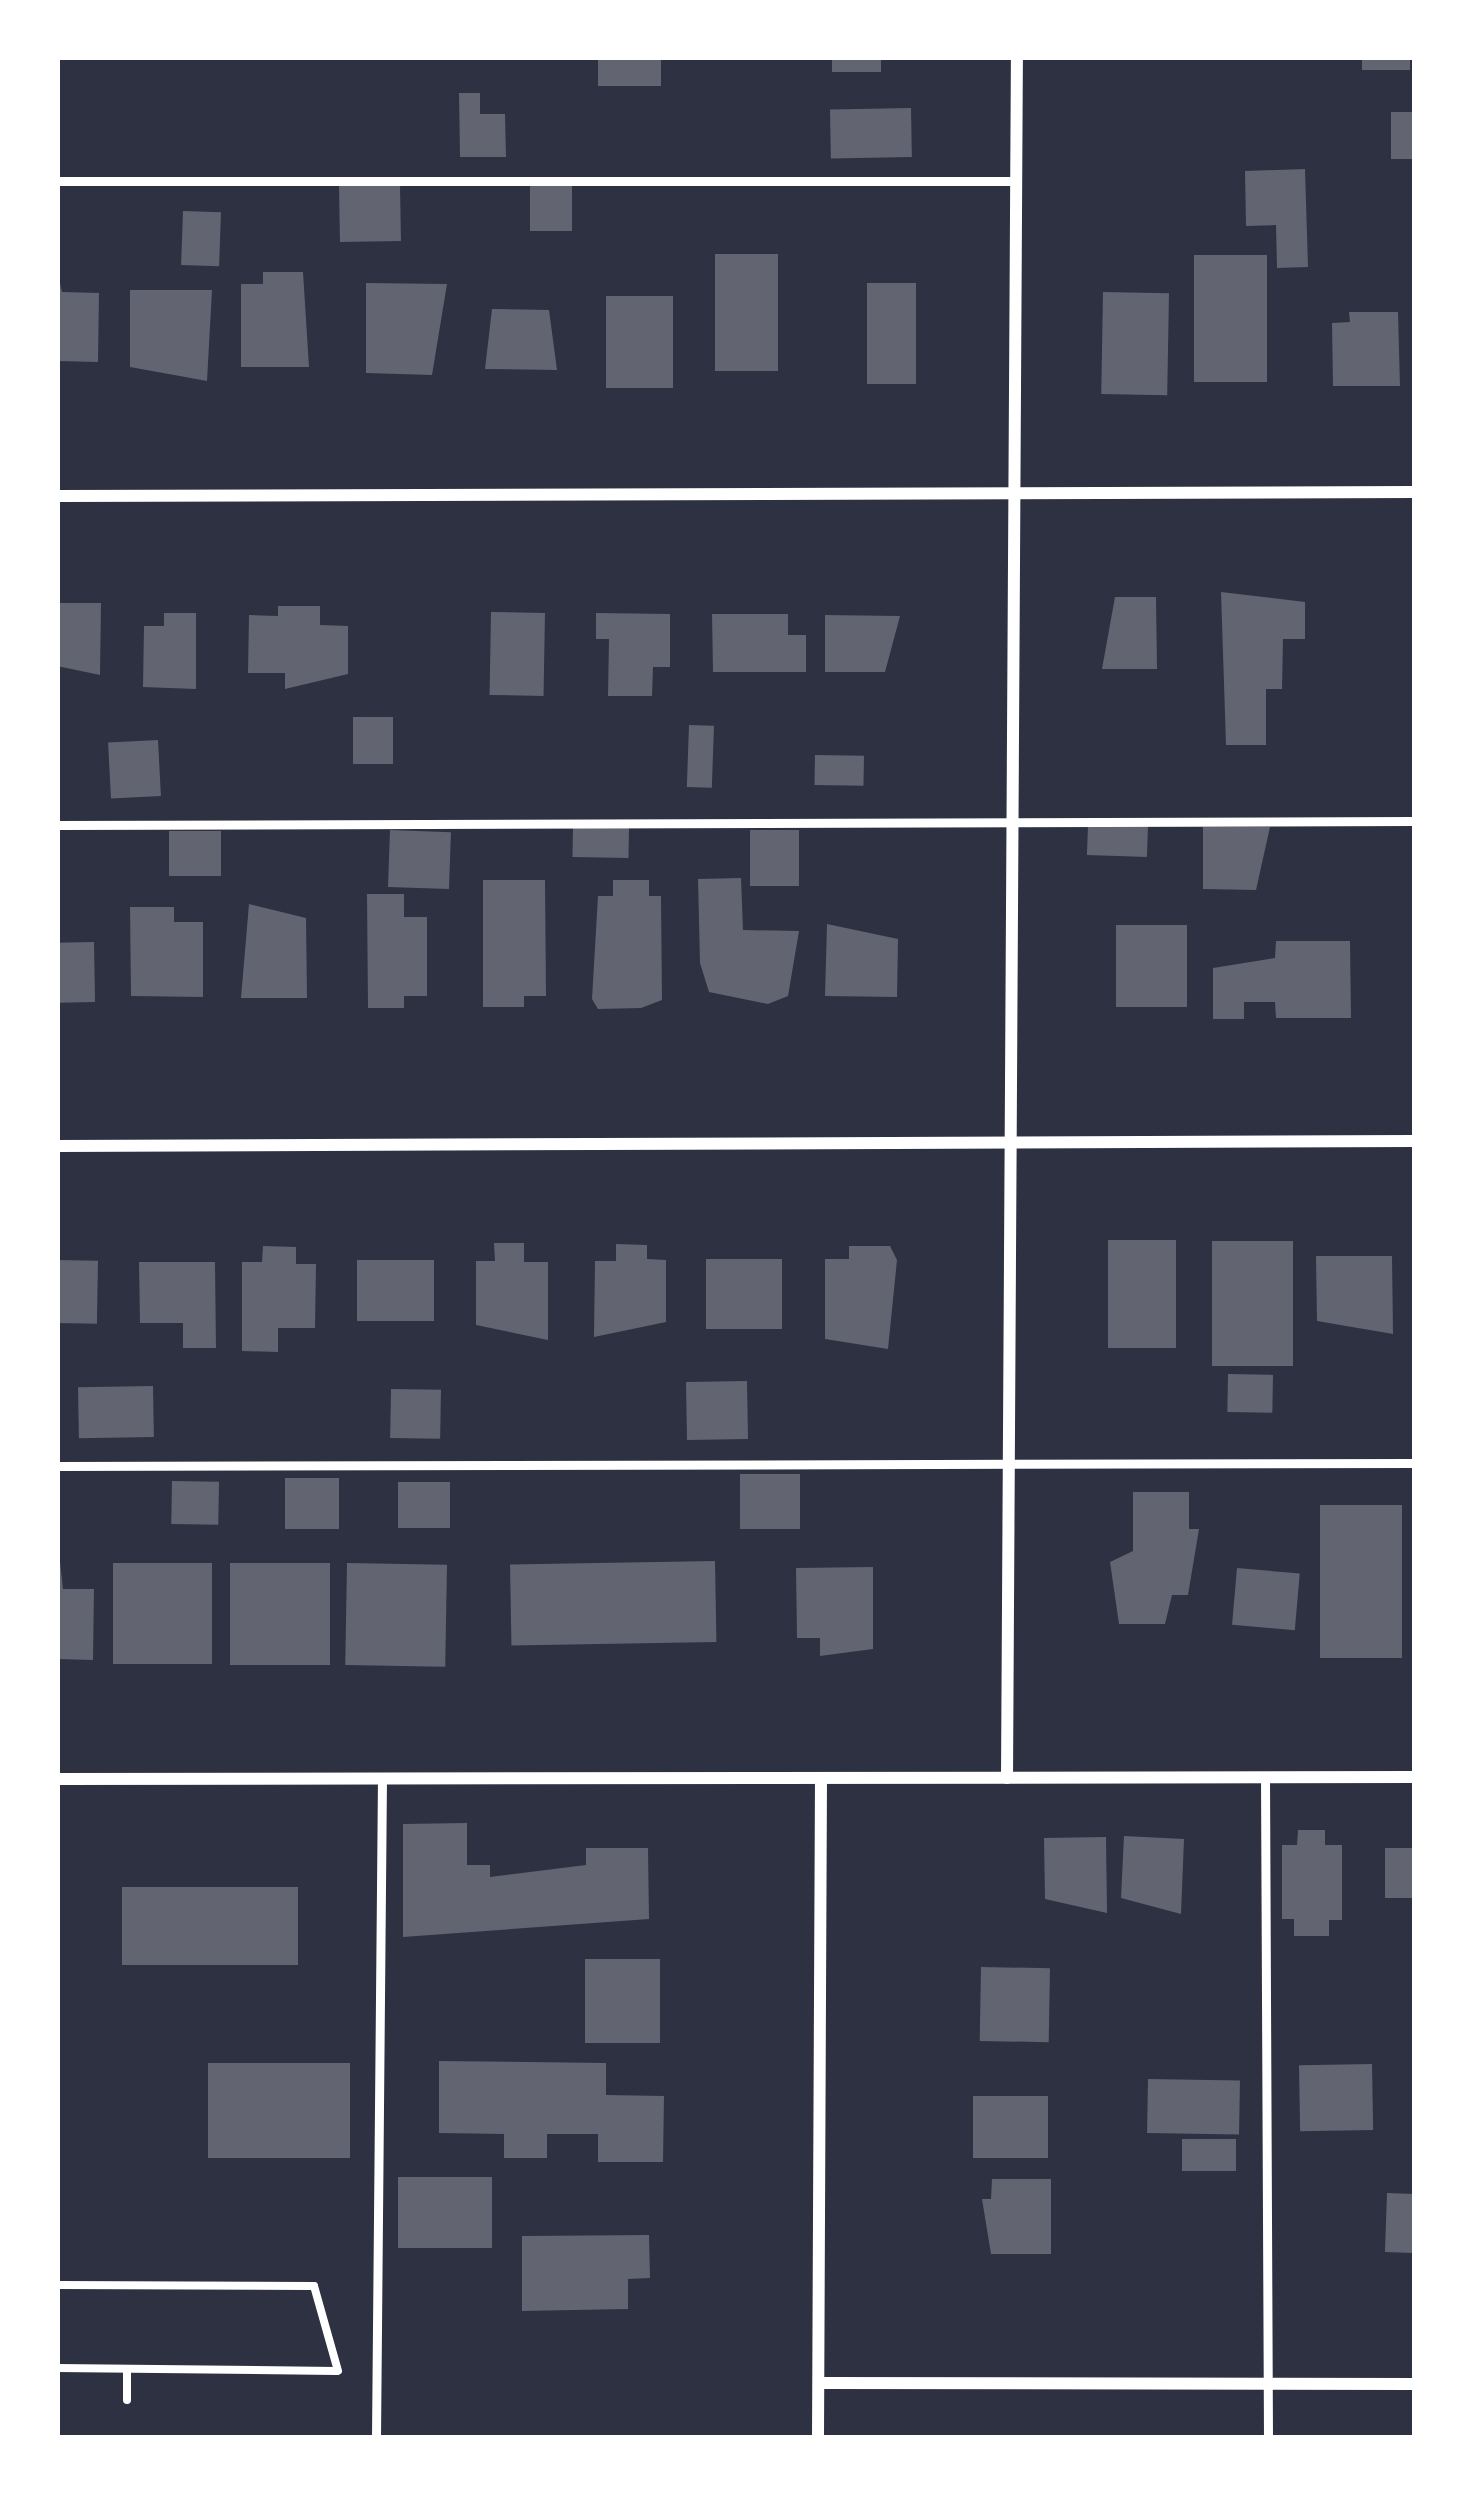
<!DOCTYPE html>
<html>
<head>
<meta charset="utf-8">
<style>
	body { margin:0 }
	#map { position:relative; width:1472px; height:2495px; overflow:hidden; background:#2d3142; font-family:"Golos Text",sans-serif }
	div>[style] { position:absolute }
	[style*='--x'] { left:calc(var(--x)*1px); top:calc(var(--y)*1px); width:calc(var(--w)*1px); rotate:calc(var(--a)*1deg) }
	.building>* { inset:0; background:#626471; transform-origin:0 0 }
	.path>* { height:8px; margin:-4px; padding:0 4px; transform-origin:4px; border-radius:4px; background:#fff }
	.service>* { height:9px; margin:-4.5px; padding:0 4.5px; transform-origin:4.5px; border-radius:4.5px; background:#fff }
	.minor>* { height:12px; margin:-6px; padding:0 6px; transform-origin:6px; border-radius:6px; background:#fff }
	span { translate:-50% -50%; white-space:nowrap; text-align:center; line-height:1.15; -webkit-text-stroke:10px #fff; paint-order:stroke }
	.frame { position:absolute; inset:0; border:60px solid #fff; pointer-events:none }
</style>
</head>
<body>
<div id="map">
	<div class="building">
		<i style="left:598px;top:57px;width:63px;height:29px"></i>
		<i style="left:832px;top:57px;width:49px;height:15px"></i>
		<i style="left:1362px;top:57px;width:48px;height:13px"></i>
		<i style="clip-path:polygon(459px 93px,480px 93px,480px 114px,505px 114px,506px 157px,460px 157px)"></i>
		<i style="left:911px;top:108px;width:49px;height:81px;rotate:89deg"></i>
		<i style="left:1391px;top:112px;width:24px;height:47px"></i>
		<i style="clip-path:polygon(1305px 169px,1308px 267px,1277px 268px,1276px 225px,1246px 226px,1245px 171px)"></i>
		<i style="left:400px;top:185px;width:56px;height:61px;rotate:89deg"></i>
		<i style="left:530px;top:185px;width:42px;height:46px"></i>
		<i style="left:183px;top:211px;width:38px;height:54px;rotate:2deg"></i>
		<i style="left:715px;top:254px;width:63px;height:117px"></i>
		<i style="left:1194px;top:255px;width:73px;height:127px"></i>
		<i style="clip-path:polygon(57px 271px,62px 292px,99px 293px,98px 362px,57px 361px)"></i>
		<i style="clip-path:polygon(263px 272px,303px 272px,309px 367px,241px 367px,241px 284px,263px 284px)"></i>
		<i style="clip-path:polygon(366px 283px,447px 284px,432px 375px,366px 373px)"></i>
		<i style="left:867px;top:283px;width:49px;height:101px"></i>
		<i style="clip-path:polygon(130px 290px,212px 290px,207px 381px,130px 367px)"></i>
		<i style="left:1103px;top:292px;width:66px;height:102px;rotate:1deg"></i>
		<i style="left:606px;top:296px;width:67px;height:92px"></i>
		<i style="clip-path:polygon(492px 309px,549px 310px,557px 370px,485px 369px)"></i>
		<i style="clip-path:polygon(1349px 312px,1398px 312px,1400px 386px,1333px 386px,1332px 323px,1350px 322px)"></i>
		<i style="clip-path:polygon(1221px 592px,1305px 602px,1305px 639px,1283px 639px,1282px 689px,1266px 689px,1266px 745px,1226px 745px)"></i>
		<i style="clip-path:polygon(1115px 597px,1156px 597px,1157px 669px,1102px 669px)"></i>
		<i style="clip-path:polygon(57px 603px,101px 603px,100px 675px,57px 666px)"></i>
		<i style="clip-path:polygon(278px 606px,320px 606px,320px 625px,348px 626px,348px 674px,285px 689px,285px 673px,248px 673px,249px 615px,278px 616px)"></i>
		<i style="left:491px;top:612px;width:54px;height:83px;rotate:1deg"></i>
		<i style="clip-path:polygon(164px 613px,196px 613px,196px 689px,143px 687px,144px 626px,164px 626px)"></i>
		<i style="clip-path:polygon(596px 613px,670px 614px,670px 667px,653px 667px,652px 696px,608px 696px,609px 639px,596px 639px)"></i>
		<i style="clip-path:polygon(712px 614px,788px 614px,788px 635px,806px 635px,806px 672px,713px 672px)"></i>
		<i style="clip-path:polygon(825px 615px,900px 616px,885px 672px,825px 672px)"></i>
		<i style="left:393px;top:717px;width:47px;height:40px;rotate:90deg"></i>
		<i style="left:689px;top:725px;width:25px;height:62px;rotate:2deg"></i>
		<i style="left:158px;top:740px;width:56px;height:50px;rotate:87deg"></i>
		<i style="left:815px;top:755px;width:49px;height:30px;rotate:1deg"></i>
		<i style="left:1088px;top:825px;width:60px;height:30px;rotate:2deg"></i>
		<i style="left:573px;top:827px;width:56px;height:30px;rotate:1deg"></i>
		<i style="clip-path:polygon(1203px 827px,1270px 827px,1256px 890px,1203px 889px)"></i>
		<i style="left:390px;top:830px;width:61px;height:57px;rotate:2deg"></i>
		<i style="left:750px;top:830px;width:49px;height:56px"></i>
		<i style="left:221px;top:831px;width:45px;height:52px;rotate:90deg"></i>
		<i style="clip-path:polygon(741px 878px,743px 930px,799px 931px,788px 996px,768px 1004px,709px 992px,700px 963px,698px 879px)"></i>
		<i style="clip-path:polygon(483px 880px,545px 880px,546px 996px,524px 996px,524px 1007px,483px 1007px)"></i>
		<i style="clip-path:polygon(613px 880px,649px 880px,649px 896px,661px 896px,662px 1000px,641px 1008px,598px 1009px,592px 999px,598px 896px,613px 896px)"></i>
		<i style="clip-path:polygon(367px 894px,404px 894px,404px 917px,427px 917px,427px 996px,404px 996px,404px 1008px,368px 1008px)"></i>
		<i style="clip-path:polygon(249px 904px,306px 918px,307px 998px,241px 998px)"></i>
		<i style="clip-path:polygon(130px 907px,174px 907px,174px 922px,203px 922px,203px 997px,131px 996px)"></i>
		<i style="clip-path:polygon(827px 924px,898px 939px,897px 997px,825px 996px)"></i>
		<i style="left:1116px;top:925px;width:71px;height:82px"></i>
		<i style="clip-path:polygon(1276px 941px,1350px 941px,1351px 1018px,1276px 1018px,1275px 1002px,1244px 1002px,1244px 1019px,1213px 1019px,1213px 968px,1275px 958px)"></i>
		<i style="left:94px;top:942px;width:60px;height:37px;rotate:89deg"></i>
		<i style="left:1108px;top:1240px;width:68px;height:108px"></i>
		<i style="left:1293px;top:1241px;width:125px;height:81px;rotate:90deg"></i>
		<i style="clip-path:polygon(494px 1243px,524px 1243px,524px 1262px,548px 1262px,548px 1340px,476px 1325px,476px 1261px,495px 1261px)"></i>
		<i style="clip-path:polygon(616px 1244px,647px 1245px,647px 1259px,666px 1260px,666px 1322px,594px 1337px,595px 1261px,616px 1261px)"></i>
		<i style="clip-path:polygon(263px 1246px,296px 1247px,296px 1264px,316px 1264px,315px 1328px,278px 1328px,278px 1352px,242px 1351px,242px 1262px,262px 1262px)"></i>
		<i style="clip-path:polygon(849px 1246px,890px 1246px,897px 1260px,888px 1349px,825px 1339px,825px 1259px,849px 1259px)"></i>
		<i style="clip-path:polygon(1316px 1256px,1392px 1256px,1393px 1334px,1317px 1321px)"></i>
		<i style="left:706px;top:1259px;width:76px;height:70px"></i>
		<i style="left:57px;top:1260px;width:41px;height:63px;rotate:1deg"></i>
		<i style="left:357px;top:1260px;width:77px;height:61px"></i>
		<i style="clip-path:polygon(139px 1262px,215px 1262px,216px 1348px,183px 1348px,183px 1323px,140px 1323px)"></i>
		<i style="left:1228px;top:1374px;width:45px;height:38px;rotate:1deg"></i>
		<i style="left:747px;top:1381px;width:58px;height:61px;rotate:89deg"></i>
		<i style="left:153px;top:1386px;width:51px;height:75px;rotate:89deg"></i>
		<i style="left:391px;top:1389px;width:50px;height:49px;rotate:1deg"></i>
		<i style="left:740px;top:1474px;width:60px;height:55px"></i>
		<i style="left:339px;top:1478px;width:51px;height:54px;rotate:90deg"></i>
		<i style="left:172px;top:1481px;width:47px;height:43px;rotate:1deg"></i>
		<i style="left:450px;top:1482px;width:46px;height:52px;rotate:90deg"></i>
		<i style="clip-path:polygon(1133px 1492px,1189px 1492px,1189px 1529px,1199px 1529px,1188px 1595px,1172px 1595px,1165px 1624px,1119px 1624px,1110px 1562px,1133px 1551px)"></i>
		<i style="left:1320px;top:1505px;width:82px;height:153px"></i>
		<i style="clip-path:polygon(57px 1534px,63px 1589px,94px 1589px,93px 1660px,57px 1659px)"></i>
		<i style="left:715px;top:1561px;width:81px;height:205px;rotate:89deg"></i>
		<i style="left:113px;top:1563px;width:99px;height:101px"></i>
		<i style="left:230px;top:1563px;width:100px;height:102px"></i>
		<i style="left:347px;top:1563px;width:100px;height:102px;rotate:1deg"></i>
		<i style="clip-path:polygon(873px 1567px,873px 1649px,820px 1656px,820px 1638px,797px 1638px,796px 1568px)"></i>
		<i style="left:1237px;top:1568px;width:63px;height:57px;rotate:5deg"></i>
		<i style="clip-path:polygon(467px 1823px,467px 1865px,490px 1865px,490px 1877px,586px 1865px,586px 1848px,648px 1848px,649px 1919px,403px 1937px,403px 1824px)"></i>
		<i style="clip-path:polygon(1298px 1830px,1325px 1830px,1325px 1845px,1342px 1845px,1342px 1920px,1329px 1920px,1329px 1936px,1294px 1936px,1294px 1919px,1282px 1919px,1282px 1845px,1297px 1845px)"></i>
		<i style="clip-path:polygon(1124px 1836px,1184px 1839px,1181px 1914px,1121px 1898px)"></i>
		<i style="clip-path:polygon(1106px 1837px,1107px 1913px,1045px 1899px,1044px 1838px)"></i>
		<i style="left:1415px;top:1848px;width:50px;height:30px;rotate:90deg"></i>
		<i style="left:122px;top:1887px;width:176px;height:78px"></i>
		<i style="left:585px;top:1959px;width:75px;height:84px"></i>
		<i style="left:981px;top:1967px;width:69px;height:74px;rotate:1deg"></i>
		<i style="clip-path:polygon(439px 2061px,606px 2063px,606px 2095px,664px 2096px,663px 2162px,598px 2162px,598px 2134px,547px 2134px,547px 2158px,504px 2158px,504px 2134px,439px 2133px)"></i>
		<i style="left:208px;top:2063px;width:142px;height:95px"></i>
		<i style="left:1372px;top:2064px;width:66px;height:73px;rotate:89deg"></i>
		<i style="left:1148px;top:2079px;width:92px;height:54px;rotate:1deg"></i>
		<i style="left:973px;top:2096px;width:75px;height:62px"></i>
		<i style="left:1236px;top:2139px;width:32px;height:54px;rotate:90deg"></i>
		<i style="left:398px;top:2177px;width:94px;height:71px"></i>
		<i style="clip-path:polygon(992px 2179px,1051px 2179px,1051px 2254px,991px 2254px,982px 2199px,991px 2199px)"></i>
		<i style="left:1387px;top:2193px;width:28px;height:59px;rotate:2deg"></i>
		<i style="clip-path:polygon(649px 2235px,650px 2278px,628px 2279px,628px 2309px,522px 2311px,522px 2236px)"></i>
	</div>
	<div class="path">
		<i style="--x:57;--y:2285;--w:257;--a:0.2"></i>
		<i style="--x:314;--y:2286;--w:88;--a:74.2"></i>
		<i style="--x:57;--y:2368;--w:280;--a:0.6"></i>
		<i style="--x:127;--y:2400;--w:31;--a:-90"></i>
	</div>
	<div class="service">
		<i style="--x:57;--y:181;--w:958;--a:0"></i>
		<i style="--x:57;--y:825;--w:1358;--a:-0.17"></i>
		<i style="--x:57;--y:1466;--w:1358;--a:-0.13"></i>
		<i style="--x:1265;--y:1777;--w:661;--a:89.74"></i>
		<i style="--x:376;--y:2438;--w:659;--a:-89.48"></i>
	</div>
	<div class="minor">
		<i style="--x:57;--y:496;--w:1358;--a:-0.17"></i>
		<i style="--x:57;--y:1146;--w:1358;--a:-0.21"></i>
		<i style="--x:1007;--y:1778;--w:1721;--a:-89.67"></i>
		<i style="--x:57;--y:1779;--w:1358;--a:-0.08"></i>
		<i style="--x:819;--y:2383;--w:596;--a:0.1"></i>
		<i style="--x:818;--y:2438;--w:660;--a:-89.74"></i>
	</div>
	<div class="frame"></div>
</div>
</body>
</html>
